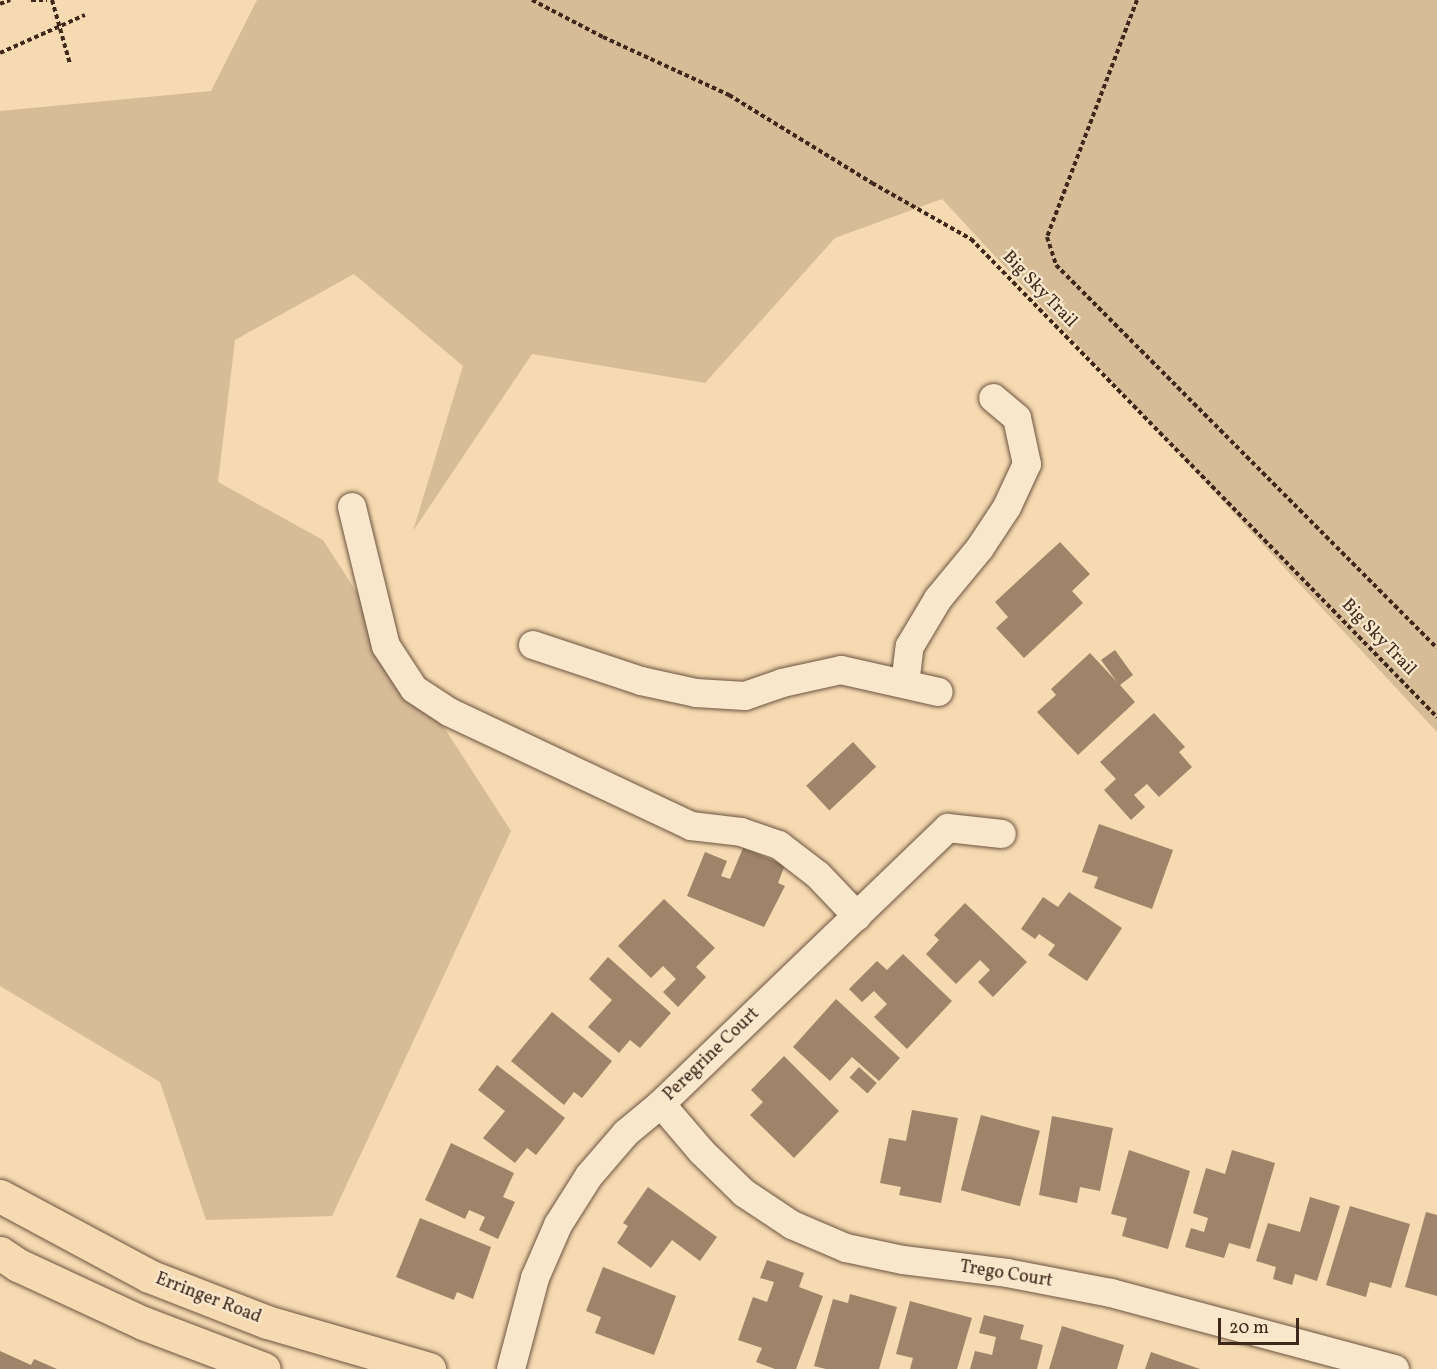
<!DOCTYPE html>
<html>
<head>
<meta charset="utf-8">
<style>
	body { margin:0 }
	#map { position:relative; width:1437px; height:1369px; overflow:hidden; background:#f6dab1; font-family:Vollkorn,serif }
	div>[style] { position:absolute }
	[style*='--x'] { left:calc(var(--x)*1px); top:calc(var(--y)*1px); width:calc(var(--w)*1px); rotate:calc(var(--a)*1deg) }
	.green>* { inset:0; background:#d7bc98 }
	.building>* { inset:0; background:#9e8469; transform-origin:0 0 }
	.path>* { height:4px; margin-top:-2px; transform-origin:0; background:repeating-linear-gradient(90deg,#3e271b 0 4.5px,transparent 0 7.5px) }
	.roads { filter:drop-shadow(0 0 2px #6c5440) drop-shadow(0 0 2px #6c5440) }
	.minor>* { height:28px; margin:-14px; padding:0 14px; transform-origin:14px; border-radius:14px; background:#f9e7cc }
	.major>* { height:33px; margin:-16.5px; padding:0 16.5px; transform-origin:16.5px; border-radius:16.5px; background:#f6dab1 }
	span { translate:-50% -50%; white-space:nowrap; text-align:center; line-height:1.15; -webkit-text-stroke:4.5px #f9e7cc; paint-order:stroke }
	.street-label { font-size:18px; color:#3e271b }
	.scale { position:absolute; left:1218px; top:1318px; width:81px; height:27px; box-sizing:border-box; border:3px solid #3e271b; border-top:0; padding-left:8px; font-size:18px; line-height:21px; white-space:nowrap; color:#3e271b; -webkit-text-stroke:4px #f9e7cc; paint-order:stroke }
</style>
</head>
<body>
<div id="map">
	<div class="green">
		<i style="clip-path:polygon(257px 0,1437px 0,1437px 732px,942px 199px,835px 238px,705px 383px,532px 354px,413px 531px,463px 366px,354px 274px,235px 340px,218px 482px,323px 540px,511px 831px,332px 1216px,206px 1220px,160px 1082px,0 986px,0 111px,211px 91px)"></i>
	</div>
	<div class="building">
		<i style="clip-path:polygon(1060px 542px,1090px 574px,1072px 591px,1083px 603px,1024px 658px,996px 628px,1008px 617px,995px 602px)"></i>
		<i style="clip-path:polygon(1115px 650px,1133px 675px,1120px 685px,1135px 702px,1078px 755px,1037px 712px,1056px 695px,1051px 689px,1090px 653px,1117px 682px,1101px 660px)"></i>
		<i style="clip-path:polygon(1154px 713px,1185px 747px,1179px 752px,1192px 767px,1159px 797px,1147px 784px,1134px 795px,1145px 807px,1131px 820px,1104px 790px,1116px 779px,1100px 762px)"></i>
		<i style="left:853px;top:742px;width:34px;height:64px;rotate:47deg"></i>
		<i style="clip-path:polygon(1099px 824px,1173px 850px,1152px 909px,1094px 888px,1098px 877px,1082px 872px)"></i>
		<i style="clip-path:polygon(743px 848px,785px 865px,778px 883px,785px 886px,764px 927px,687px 896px,705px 852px,727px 861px,721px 876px,730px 879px)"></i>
		<i style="clip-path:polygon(1069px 892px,1122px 928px,1087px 981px,1048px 955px,1055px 945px,1039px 934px,1035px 939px,1021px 929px,1043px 897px,1058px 907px)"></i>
		<i style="clip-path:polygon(664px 899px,715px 948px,696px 967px,706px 977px,678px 1007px,663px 992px,676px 979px,663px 966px,651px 978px,618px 946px)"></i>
		<i style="clip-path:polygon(965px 903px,1027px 962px,993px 997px,978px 982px,990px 970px,980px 960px,956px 984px,926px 954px,939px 940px,934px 935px)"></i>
		<i style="clip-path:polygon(903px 954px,952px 1001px,907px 1049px,874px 1017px,887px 1004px,874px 991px,862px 1002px,849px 989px,877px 961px,887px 970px)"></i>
		<i style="clip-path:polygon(608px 957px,671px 1013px,640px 1048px,630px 1040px,619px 1053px,588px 1027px,612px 1000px,589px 979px)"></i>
		<i style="clip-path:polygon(836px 999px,900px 1058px,879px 1081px,852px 1057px,830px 1081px,793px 1047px)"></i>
		<i style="clip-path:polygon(552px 1012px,612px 1061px,582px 1098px,574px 1092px,564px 1105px,511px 1061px)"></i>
		<i style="clip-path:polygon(784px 1056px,839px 1111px,794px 1158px,750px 1115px,763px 1102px,751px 1090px)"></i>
		<i style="clip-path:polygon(497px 1065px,565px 1118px,536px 1155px,527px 1148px,515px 1163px,483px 1138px,505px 1111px,478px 1090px)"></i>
		<i style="left:859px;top:1067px;width:24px;height:14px;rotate:42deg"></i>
		<i style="clip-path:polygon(912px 1110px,958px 1118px,941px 1203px,899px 1195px,901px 1187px,880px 1183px,889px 1138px,906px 1141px)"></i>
		<i style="left:981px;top:1115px;width:61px;height:78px;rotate:15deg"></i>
		<i style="clip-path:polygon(1052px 1116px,1113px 1128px,1100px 1191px,1080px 1187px,1077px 1203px,1039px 1195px)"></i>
		<i style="clip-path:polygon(451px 1143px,514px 1173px,503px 1197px,515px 1202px,498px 1239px,479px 1230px,485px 1217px,469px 1210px,465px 1219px,425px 1200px)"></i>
		<i style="clip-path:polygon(1129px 1150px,1190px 1171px,1168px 1249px,1122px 1236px,1127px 1218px,1111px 1214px)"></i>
		<i style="clip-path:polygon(1232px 1150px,1275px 1163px,1250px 1249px,1229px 1243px,1224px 1258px,1185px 1247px,1191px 1228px,1204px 1232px,1208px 1218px,1193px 1213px,1206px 1168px,1225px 1174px)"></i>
		<i style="clip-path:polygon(648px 1187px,717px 1237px,700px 1261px,672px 1240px,651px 1268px,617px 1243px,628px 1226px,623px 1223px)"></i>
		<i style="clip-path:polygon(1310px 1197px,1340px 1206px,1317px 1281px,1295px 1274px,1292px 1285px,1273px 1279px,1276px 1267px,1256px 1261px,1268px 1223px,1300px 1232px)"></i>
		<i style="clip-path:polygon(1350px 1206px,1410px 1224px,1391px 1288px,1370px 1282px,1366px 1297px,1326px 1285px)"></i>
		<i style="clip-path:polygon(1426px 1212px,1437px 1215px,1437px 1296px,1405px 1287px)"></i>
		<i style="clip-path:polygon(420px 1218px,491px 1247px,473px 1299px,457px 1292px,454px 1300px,396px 1277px)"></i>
		<i style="clip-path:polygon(767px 1260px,804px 1273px,799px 1287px,823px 1296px,796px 1369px,775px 1369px,756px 1362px,762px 1348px,738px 1340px,753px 1297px,767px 1302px,774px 1282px,760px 1278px)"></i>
		<i style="clip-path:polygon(603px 1267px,676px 1296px,654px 1355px,595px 1333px,601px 1317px,586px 1311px)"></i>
		<i style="clip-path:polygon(850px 1294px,897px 1307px,879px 1369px,826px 1369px,814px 1366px,833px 1299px,848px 1303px)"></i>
		<i style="clip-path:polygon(910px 1301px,972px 1318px,957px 1369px,910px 1369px,913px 1358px,896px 1354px)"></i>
		<i style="clip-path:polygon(984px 1315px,1024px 1325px,1020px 1339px,1043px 1345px,1037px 1369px,970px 1369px,975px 1351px,992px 1355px,996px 1337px,979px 1333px)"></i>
		<i style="clip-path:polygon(1062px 1326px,1124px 1345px,1117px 1369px,1049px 1369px)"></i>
		<i style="clip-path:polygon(0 1351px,31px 1365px,34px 1359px,57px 1369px,0 1369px)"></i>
		<i style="clip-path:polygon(1151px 1352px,1200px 1369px,1145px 1369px)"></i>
	</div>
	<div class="path">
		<i style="--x:31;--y:0;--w:16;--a:0"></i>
		<i style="--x:52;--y:0;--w:66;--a:74.3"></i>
		<i style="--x:532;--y:0;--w:80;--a:27.5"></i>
		<i style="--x:603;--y:37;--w:139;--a:24.7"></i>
		<i style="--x:729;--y:95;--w:168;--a:31.6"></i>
		<i style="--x:872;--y:183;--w:114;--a:29.5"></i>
		<i style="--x:971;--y:239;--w:668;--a:45.73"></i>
		<i style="--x:1137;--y:0;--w:254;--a:110.8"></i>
		<i style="--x:1047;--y:237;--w:29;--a:72"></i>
		<i style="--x:1056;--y:265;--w:540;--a:45.15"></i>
		<i style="--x:0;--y:4;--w:11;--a:-22"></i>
		<i style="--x:0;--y:53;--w:93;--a:-24.1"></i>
	</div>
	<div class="roads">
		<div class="minor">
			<i style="--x:352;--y:507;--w:143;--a:76.3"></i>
			<i style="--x:386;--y:646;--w:51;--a:56.9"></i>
			<i style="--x:414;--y:689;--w:42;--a:33.3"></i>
			<i style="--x:449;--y:712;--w:268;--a:25.2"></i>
			<i style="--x:691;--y:826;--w:50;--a:6.8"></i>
			<i style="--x:741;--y:832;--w:40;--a:18.9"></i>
			<i style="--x:779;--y:845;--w:49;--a:37.6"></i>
			<i style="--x:818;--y:875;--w:57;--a:46.4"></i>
			<i style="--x:533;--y:645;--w:114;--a:18.4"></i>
			<i style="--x:641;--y:681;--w:56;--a:12.3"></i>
			<i style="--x:696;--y:693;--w:49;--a:3.5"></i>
			<i style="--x:745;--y:696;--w:39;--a:-19"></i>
			<i style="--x:782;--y:683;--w:60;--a:-12.4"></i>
			<i style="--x:841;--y:670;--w:100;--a:12.7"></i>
			<i style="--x:905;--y:684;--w:38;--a:-83"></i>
			<i style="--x:910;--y:646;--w:55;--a:-59.2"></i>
			<i style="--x:938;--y:599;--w:66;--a:-50.5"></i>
			<i style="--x:980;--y:548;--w:49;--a:-56.6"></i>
			<i style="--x:1007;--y:507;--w:47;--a:-65.1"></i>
			<i style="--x:1027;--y:464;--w:47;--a:-102.3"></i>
			<i style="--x:1017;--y:418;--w:31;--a:-140"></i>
			<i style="--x:661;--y:1104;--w:63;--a:49.5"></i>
			<i style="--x:702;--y:1152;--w:59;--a:44.3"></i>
			<i style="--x:744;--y:1193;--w:58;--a:33.7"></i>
			<i style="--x:792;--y:1225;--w:59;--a:23.1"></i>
			<i style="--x:846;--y:1248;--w:58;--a:11.9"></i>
			<i style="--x:903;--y:1260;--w:105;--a:7.1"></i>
			<i style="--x:1007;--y:1273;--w:106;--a:10.9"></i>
			<i style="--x:1111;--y:1293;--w:294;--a:15"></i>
			<i style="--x:511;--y:1369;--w:94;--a:-75.2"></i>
			<i style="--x:535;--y:1278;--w:58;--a:-66.5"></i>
			<i style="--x:558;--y:1225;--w:58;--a:-57.7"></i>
			<i style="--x:589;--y:1176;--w:57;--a:-49.3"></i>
			<i style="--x:626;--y:1133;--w:45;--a:-39.6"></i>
			<i style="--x:661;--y:1104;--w:398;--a:-43.9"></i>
			<i style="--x:948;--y:828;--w:54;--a:6.3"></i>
		</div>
		<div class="major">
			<i style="--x:0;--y:1196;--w:169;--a:28.2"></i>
			<i style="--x:149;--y:1276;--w:127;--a:21.3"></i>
			<i style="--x:267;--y:1322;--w:169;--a:16.2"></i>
			<i style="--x:0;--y:1253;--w:22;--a:34"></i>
			<i style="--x:18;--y:1265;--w:138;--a:24.9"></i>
			<i style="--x:143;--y:1323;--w:129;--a:20.8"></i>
		</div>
	</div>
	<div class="street-label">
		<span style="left:1039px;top:290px;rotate:46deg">Big Sky Trail</span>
		<span style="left:1378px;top:638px;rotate:46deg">Big Sky Trail</span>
		<span style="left:712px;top:1055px;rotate:-44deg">Peregrine Court</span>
		<span style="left:1006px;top:1275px;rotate:9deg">Trego Court</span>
		<span style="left:208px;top:1299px;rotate:21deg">Erringer Road</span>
	</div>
	<div class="scale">20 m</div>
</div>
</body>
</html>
